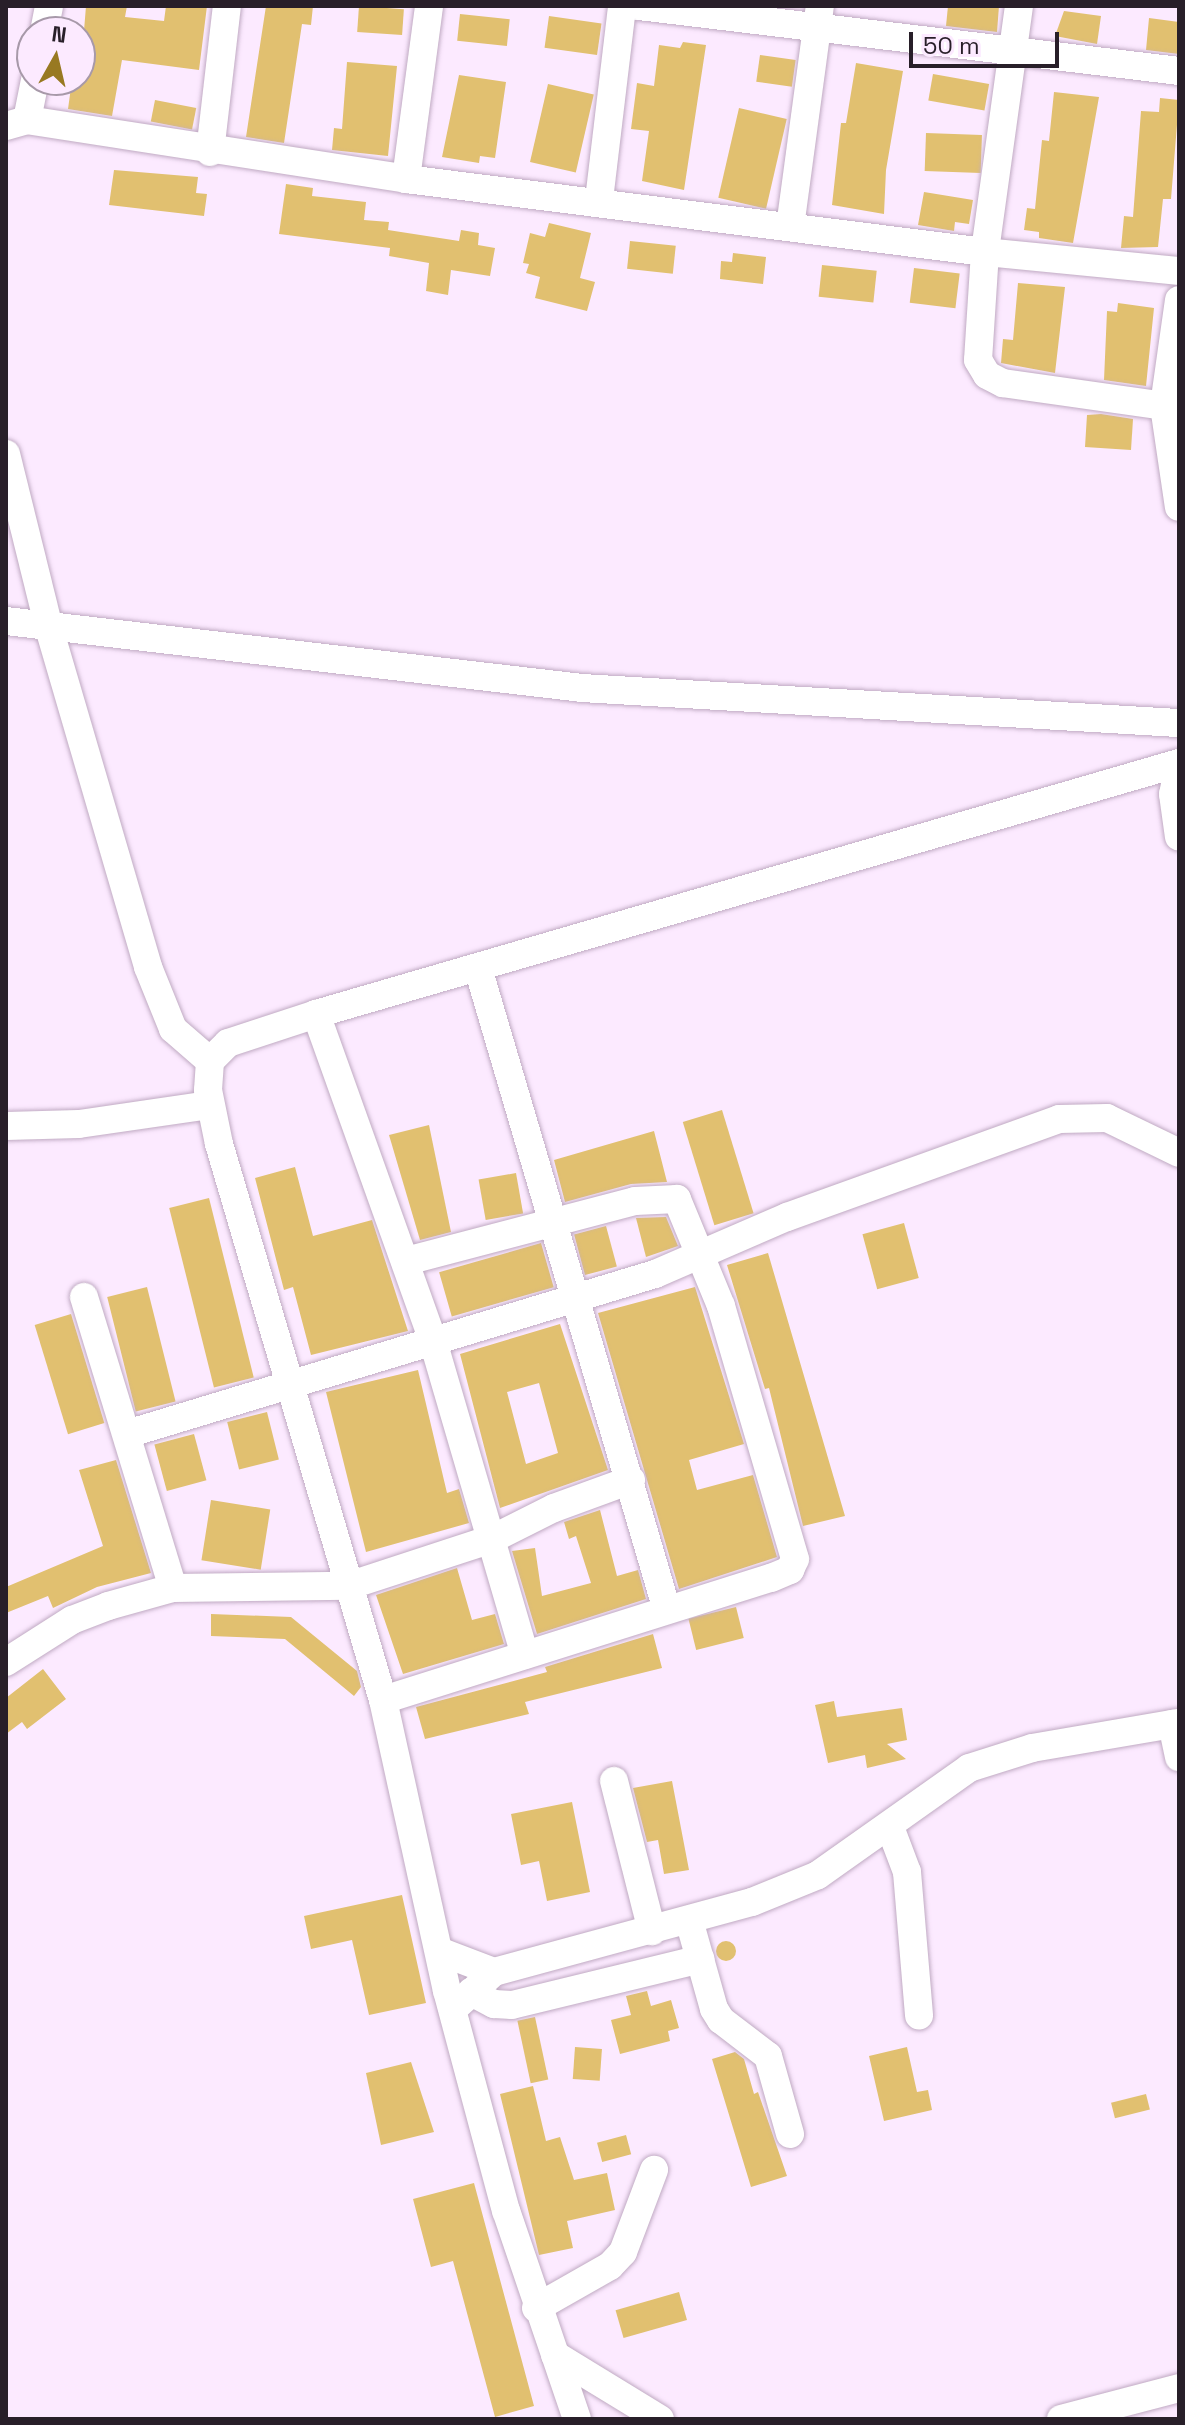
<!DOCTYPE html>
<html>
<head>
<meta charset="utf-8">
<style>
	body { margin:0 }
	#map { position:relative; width:1185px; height:2425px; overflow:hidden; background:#fceaff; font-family:"Space Grotesk",sans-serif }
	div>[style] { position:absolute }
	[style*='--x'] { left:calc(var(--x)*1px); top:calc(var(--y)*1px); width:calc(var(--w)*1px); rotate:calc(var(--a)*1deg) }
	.building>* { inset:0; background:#e1c070; transform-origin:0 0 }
	.round { border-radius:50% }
	.roads { filter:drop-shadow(0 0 2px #c0aac3) drop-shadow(0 0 2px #c0aac3) }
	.minor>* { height:28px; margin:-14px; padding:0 14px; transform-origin:14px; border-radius:14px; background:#fff }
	span { translate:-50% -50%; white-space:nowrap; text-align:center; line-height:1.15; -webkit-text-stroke:7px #fceaff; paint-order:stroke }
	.frame { position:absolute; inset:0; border:8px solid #281f29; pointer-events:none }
	.north { position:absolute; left:16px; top:16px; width:80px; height:80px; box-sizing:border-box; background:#fceaff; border:2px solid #a799a9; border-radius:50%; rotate:8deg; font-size:22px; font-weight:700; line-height:32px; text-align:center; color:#281f29 }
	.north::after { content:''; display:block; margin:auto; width:28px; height:36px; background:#987922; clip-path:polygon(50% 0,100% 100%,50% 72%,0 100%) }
	.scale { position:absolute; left:909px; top:32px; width:150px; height:36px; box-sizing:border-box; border:4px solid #281f29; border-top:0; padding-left:10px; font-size:24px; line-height:28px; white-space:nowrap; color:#281f29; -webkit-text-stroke:6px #fceaff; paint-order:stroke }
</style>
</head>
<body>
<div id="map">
	<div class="building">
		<i style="clip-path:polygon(86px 6px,127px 6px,125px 17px,164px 21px,166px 6px,207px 6px,199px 70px,122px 60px,112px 116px,68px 109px,72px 80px,80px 80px)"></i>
		<i style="clip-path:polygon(266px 6px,313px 6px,311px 25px,302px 24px,284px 143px,246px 137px)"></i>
		<i style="left:359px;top:6px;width:45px;height:26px;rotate:4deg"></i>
		<i style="clip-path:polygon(948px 6px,999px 6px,997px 32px,946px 26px)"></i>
		<i style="clip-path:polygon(1064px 11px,1101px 16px,1097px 44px,1055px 36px)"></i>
		<i style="left:460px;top:14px;width:50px;height:27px;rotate:6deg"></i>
		<i style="left:549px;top:16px;width:53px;height:32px;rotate:8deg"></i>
		<i style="clip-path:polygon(1149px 18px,1179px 22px,1179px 54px,1146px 50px)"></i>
		<i style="clip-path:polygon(683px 42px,706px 45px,684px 190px,642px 181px,649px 131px,631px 129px,637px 83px,654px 86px,659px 45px,680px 48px)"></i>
		<i style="left:760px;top:55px;width:36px;height:27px;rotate:8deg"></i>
		<i style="clip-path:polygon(347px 62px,397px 66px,388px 156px,332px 150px,334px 128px,342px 129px)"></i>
		<i style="clip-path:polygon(856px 63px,903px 71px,886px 170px,884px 214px,832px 205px,841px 123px,846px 123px)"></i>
		<i style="left:933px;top:74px;width:57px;height:27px;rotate:10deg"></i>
		<i style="clip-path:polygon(459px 75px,506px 82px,495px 158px,480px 156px,479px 163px,442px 157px)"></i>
		<i style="left:548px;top:84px;width:47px;height:80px;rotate:13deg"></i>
		<i style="clip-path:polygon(1054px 92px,1099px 97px,1073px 243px,1039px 238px,1039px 232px,1024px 230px,1027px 208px,1035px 209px,1042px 140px,1049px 141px)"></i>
		<i style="clip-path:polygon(1160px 98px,1179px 100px,1171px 199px,1163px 199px,1158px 247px,1121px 248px,1124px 216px,1133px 217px,1141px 111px,1159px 112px)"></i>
		<i style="left:155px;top:100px;width:42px;height:22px;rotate:11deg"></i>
		<i style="left:739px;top:108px;width:49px;height:92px;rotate:13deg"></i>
		<i style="left:926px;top:133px;width:56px;height:38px;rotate:2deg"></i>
		<i style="clip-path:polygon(114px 170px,198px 177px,196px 193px,207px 194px,204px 216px,109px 205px)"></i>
		<i style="clip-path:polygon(286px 184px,313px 188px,312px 196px,366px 202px,364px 220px,389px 222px,388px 230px,459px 241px,461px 230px,479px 233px,478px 245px,495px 248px,490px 276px,451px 270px,448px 295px,426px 291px,429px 263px,389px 256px,390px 248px,279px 234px)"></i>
		<i style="clip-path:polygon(924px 192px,973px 200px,969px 224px,955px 222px,954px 231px,918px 225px)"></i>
		<i style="clip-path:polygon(549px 223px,591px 233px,580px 278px,595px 282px,587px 311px,535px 298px,540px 277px,526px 273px,529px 264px,523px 263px,530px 233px,545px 237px)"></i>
		<i style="left:630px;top:241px;width:46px;height:28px;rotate:6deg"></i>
		<i style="clip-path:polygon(733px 253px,766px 257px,763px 284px,720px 279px,721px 261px,732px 262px)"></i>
		<i style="left:822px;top:265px;width:55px;height:32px;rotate:6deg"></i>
		<i style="left:914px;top:268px;width:46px;height:35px;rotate:7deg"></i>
		<i style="clip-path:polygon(1018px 283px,1065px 287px,1055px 373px,1001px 363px,1003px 339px,1013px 340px)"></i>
		<i style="clip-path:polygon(1118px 303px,1154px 308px,1146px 386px,1104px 380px,1107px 311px,1117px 312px)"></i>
		<i style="clip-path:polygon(1101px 414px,1133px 419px,1131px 450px,1085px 447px,1087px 415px)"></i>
		<i style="left:722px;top:1110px;width:108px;height:41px;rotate:73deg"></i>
		<i style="clip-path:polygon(429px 1125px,451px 1232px,420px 1240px,389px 1135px)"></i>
		<i style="clip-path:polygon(654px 1131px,667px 1182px,631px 1184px,565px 1202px,554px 1160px)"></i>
		<i style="clip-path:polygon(295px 1167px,313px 1236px,372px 1220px,408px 1331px,311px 1355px,293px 1287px,284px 1290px,255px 1178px)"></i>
		<i style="left:516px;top:1173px;width:41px;height:38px;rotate:80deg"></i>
		<i style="left:209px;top:1198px;width:185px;height:41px;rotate:76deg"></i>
		<i style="clip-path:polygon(666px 1217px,678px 1246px,646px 1257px,636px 1218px)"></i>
		<i style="left:904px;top:1223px;width:57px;height:43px;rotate:75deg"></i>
		<i style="left:606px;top:1226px;width:42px;height:33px;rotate:75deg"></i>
		<i style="left:541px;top:1243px;width:46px;height:106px;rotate:74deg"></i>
		<i style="clip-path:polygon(768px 1253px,845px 1516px,803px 1526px,769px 1388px,765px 1389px,727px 1265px)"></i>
		<i style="left:147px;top:1287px;width:118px;height:41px;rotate:76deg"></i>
		<i style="clip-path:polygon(695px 1287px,744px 1444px,689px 1460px,697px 1490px,753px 1475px,777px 1557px,679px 1589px,598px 1313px)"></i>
		<i style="left:71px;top:1314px;width:114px;height:38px;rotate:73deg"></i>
		<i style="clip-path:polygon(evenodd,560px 1324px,608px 1470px,500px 1508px,460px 1354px,560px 1324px,539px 1383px,558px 1453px,526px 1464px,507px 1392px,539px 1383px)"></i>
		<i style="clip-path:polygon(418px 1370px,447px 1493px,459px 1489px,469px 1523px,366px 1552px,326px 1392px)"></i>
		<i style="left:267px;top:1412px;width:49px;height:41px;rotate:76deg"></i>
		<i style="left:194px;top:1434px;width:48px;height:41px;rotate:75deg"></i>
		<i style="clip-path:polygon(116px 1460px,151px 1573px,97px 1587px,53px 1608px,48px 1596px,6px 1613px,6px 1587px,103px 1546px,79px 1470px)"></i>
		<i style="left:211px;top:1500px;width:60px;height:61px;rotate:9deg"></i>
		<i style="clip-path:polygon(600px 1510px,617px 1576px,638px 1570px,646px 1599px,537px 1634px,512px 1551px,535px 1548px,542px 1596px,591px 1583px,576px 1536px,569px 1539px,564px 1522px)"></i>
		<i style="clip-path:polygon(457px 1568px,472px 1620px,495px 1614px,504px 1644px,403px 1674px,376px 1595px)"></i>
		<i style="left:736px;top:1607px;width:32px;height:49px;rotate:76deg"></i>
		<i style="clip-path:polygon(211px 1614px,291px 1617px,357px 1671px,361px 1687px,354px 1696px,285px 1639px,211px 1636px)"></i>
		<i style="clip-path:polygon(653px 1634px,662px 1668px,525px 1702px,529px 1714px,425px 1739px,416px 1707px,547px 1672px,545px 1667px)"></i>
		<i style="clip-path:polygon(43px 1669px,66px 1699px,27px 1729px,22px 1722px,6px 1734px,6px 1698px)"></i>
		<i style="clip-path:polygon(834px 1701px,837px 1717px,902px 1708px,907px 1740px,887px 1744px,906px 1759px,867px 1768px,865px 1755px,828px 1763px,815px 1705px)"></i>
		<i style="clip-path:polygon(672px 1781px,689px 1870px,664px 1874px,658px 1840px,647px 1842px,633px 1788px)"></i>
		<i style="clip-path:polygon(572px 1802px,590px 1892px,547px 1901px,539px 1861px,521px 1865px,511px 1814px)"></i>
		<i style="clip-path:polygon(402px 1895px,426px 2003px,369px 2015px,352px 1940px,311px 1949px,304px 1916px)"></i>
		<i class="round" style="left:716px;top:1941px;width:20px;height:20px"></i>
		<i style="clip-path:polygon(647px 1991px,651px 2006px,671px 2000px,679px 2028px,668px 2031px,670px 2041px,620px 2054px,611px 2020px,631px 2015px,626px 1996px)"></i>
		<i style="left:535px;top:2017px;width:64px;height:18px;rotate:78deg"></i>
		<i style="left:575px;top:2047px;width:27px;height:32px;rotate:4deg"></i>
		<i style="clip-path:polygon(907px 2047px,917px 2092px,928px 2090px,932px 2110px,884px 2121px,869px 2056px)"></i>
		<i style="clip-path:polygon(735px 2052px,744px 2059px,754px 2094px,758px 2092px,787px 2176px,751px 2187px,712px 2059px)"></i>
		<i style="clip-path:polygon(411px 2062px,434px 2132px,381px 2145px,366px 2073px)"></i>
		<i style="clip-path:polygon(533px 2086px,546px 2141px,560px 2137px,574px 2180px,607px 2173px,615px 2210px,567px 2221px,573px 2248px,539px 2255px,500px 2094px)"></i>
		<i style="left:1146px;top:2094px;width:16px;height:36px;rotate:76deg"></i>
		<i style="left:626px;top:2135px;width:20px;height:30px;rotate:75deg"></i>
		<i style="clip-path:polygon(474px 2183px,534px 2406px,495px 2417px,453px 2261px,431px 2267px,413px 2199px)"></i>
		<i style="left:679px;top:2292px;width:29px;height:66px;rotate:74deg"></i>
	</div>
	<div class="roads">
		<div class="minor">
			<i style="--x:639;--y:6;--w:544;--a:6.86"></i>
			<i style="--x:1019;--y:6;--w:248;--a:97.9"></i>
			<i style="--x:985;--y:252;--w:108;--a:93.7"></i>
			<i style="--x:978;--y:360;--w:17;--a:59"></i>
			<i style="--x:987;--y:375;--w:18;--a:27"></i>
			<i style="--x:1003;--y:383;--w:163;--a:8.1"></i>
			<i style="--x:44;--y:32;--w:26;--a:-79"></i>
			<i style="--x:27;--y:120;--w:41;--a:-78.7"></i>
			<i style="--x:6;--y:126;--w:22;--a:-16"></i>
			<i style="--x:27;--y:120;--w:384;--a:8.8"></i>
			<i style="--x:406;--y:179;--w:584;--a:7.19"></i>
			<i style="--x:985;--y:252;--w:195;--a:5.6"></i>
			<i style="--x:210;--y:152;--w:147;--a:-83.4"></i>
			<i style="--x:406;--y:179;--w:175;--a:-82.4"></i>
			<i style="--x:599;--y:200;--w:195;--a:-83.2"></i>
			<i style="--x:790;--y:227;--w:223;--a:-82.3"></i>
			<i style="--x:1179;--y:300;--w:107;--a:98.1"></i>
			<i style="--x:1164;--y:406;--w:102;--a:81.6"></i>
			<i style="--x:6;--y:454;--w:179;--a:76.1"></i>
			<i style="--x:49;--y:628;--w:353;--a:73.7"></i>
			<i style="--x:148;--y:967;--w:67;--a:68"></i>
			<i style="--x:173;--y:1029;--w:49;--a:40.9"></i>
			<i style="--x:6;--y:621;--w:580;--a:6.63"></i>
			<i style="--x:582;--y:688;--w:598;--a:3.36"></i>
			<i style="--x:1179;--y:764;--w:31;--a:101"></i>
			<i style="--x:1173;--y:794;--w:43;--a:82.1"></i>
			<i style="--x:478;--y:968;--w:669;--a:73.6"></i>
			<i style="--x:316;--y:1014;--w:347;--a:70.3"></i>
			<i style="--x:433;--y:1341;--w:327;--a:73.7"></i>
			<i style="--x:6;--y:1126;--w:73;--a:-1.6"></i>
			<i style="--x:79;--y:1124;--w:131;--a:-8.3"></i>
			<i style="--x:84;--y:1297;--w:304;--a:73"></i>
			<i style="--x:127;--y:1434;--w:552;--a:-16.86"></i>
			<i style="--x:655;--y:1274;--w:144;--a:-23.4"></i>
			<i style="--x:787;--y:1217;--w:289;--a:-19.8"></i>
			<i style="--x:1059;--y:1119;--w:48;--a:-1.2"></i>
			<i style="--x:1107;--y:1118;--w:80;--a:25.9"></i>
			<i style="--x:6;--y:1662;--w:78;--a:-32.5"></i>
			<i style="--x:72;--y:1620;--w:39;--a:-21"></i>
			<i style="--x:108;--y:1606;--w:67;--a:-15.5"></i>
			<i style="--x:173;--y:1588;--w:175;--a:-0.7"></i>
			<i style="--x:348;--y:1586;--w:151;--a:-18.1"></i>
			<i style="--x:492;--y:1539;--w:69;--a:-26.6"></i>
			<i style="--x:554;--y:1508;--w:82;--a:-20"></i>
			<i style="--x:383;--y:1700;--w:407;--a:-17.5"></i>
			<i style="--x:771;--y:1578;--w:21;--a:-23"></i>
			<i style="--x:790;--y:1570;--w:12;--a:-66"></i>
			<i style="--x:795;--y:1559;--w:264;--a:-106.3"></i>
			<i style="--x:721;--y:1306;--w:116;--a:-112.4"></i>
			<i style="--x:677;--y:1199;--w:42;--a:177.3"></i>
			<i style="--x:635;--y:1201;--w:236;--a:165.3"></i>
			<i style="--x:1172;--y:1724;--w:34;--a:78"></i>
			<i style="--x:614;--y:1781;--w:155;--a:75.8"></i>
			<i style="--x:890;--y:1827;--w:48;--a:69.3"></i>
			<i style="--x:907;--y:1872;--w:144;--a:85.2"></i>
			<i style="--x:689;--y:1920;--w:92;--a:74.3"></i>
			<i style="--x:714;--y:2009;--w:13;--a:58"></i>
			<i style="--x:721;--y:2020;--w:59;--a:37.5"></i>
			<i style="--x:768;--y:2056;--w:81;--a:74.2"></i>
			<i style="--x:439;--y:1951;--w:59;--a:20.9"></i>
			<i style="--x:471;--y:1992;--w:26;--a:28"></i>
			<i style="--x:494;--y:2004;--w:18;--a:3"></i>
			<i style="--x:512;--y:2005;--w:194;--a:-13.7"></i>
			<i style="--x:453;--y:2009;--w:55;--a:-42.1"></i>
			<i style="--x:494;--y:1972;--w:267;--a:-15.2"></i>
			<i style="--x:752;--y:1902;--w:71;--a:-22.2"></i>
			<i style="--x:818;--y:1875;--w:185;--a:-35.3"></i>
			<i style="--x:969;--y:1768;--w:66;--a:-17.6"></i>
			<i style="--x:1032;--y:1748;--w:149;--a:-9.7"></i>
			<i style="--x:536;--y:2308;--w:85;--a:-29.6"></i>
			<i style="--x:610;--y:2266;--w:19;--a:-47"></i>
			<i style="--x:623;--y:2252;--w:88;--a:-69.3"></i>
			<i style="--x:555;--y:2355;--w:123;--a:31.4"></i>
			<i style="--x:577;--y:2419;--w:220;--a:-108.8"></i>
			<i style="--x:506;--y:2211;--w:228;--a:-105"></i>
			<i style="--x:447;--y:1991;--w:298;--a:-102.4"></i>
			<i style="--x:383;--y:1700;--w:580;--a:-106.43"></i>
			<i style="--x:219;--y:1144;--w:55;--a:-101.5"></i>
			<i style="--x:208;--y:1090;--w:29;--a:-86"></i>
			<i style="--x:210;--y:1061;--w:25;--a:-45"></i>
			<i style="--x:228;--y:1043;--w:93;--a:-18.2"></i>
			<i style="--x:316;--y:1014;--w:899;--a:-16.22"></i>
			<i style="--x:1061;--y:2419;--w:122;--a:-14.7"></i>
		</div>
	</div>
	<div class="frame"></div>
	<div class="north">N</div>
	<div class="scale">50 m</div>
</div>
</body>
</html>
